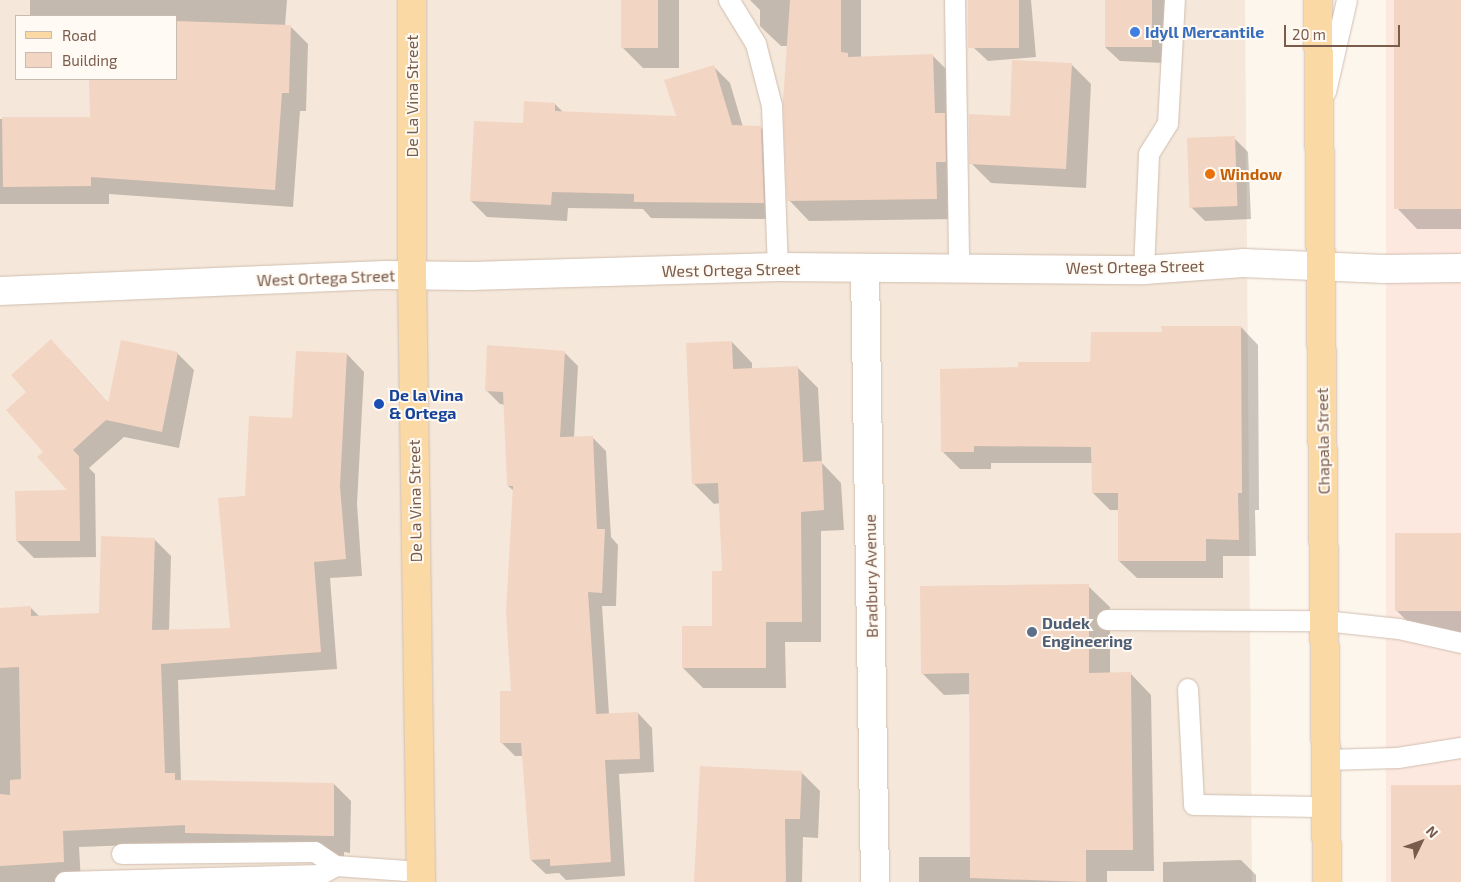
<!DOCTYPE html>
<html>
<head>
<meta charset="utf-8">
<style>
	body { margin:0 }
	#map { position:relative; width:1461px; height:882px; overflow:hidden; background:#fdf6ec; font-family:"Exo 2",sans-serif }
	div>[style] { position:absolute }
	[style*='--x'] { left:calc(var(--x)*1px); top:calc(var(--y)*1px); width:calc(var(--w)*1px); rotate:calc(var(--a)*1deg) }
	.residential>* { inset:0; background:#f5e8da }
	.commercial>* { inset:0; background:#fde8e0; transform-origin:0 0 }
	.shadow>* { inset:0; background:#0003 }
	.building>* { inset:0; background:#f3d5c3; transform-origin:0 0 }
	.roads { filter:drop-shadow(0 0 1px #d1beb0) drop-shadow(0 0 1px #d1beb0) }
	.service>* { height:20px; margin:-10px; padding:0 10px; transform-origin:10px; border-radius:10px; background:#fff }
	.minor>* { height:28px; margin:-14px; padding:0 14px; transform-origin:14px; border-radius:14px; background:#fff }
	.primary>* { height:28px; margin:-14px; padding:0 14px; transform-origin:14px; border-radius:14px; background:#fbd9a5 }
	.dots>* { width:14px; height:14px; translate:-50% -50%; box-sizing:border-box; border:2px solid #fffaf3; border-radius:50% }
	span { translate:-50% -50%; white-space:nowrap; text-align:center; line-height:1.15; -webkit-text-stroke:4px #fffaf3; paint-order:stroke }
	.shop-label { font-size:16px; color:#366cbe; font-weight:700 }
	.left { translate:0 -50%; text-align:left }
	.street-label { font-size:16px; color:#7a5c4d }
	.food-label { font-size:16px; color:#c56008; font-weight:700 }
	.transit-label { font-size:16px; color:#164399; font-weight:700 }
	.service-label { font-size:16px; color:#4e5e75; font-weight:700 }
	.legend { position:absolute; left:15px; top:15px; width:162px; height:65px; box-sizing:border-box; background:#fffaf3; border:1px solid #cabbb1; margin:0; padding:6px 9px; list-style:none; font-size:15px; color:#7a5c4d }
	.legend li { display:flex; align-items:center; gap:10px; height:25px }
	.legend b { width:25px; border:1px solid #cabbb1 }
	.north { position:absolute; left:1396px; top:817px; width:50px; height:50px; -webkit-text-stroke:4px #fffaf3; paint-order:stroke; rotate:48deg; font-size:14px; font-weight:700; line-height:20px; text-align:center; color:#7a5c4d }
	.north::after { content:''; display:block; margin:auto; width:18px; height:22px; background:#7a5c4d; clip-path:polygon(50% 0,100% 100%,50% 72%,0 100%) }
	.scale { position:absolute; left:1284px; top:25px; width:116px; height:22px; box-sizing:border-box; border:2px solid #7a5c4d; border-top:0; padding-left:6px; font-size:15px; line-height:18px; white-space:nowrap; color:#7a5c4d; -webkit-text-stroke:4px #fffaf3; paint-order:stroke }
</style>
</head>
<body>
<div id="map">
	<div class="residential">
		<i style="clip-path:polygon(evenodd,0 0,1245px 0,1252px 882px,0 882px,0 0,16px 16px,176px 16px,176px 79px,16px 79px,16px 16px)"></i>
	</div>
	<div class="commercial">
		<i style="left:1386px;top:0;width:75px;height:882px"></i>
	</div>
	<div class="shadow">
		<i style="clip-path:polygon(30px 0,287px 0,285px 26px,290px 26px,308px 44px,306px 111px,300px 111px,293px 207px,109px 194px,109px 204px,0 204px,0 119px,91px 118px,90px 79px,176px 79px,176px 16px,30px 16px)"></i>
		<i style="clip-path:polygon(623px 0,679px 0,679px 68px,643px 68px,623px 48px)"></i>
		<i style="clip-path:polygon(750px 0,861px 0,861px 58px,932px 55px,953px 76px,957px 219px,809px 221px,789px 200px,788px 46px,781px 46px,760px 26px,760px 10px)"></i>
		<i style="clip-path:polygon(970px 0,1031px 0,1036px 57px,988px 61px,973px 47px)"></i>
		<i style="clip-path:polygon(1106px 0,1166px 0,1164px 63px,1120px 61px,1105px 47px)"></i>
		<i style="clip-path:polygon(1395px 0,1461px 0,1461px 229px,1417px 229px,1397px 208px)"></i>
		<i style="clip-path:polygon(1071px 64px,1091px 84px,1086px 188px,991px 183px,971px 163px,1011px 117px)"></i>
		<i style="clip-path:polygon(713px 66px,730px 83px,743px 127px,760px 127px,777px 143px,779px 219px,651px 218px,643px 209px,568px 208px,567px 221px,487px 217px,471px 201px,524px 124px,555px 104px,564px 113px,678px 117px)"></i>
		<i style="clip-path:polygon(1234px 138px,1248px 152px,1251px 219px,1205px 221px,1191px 207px)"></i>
		<i style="clip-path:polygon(1241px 327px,1258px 345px,1259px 510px,1255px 510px,1256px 556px,1223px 556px,1223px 578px,1137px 578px,1119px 561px,1119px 510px,1110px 510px,1093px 493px,1093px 463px,991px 463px,991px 469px,960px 469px,943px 452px,1019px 369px,1092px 364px,1163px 334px)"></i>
		<i style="clip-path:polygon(732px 342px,752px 363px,752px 370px,798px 368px,818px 388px,822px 463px,841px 483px,844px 530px,821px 531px,821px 642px,785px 642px,786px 688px,703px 688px,683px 668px,714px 628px,724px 572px,720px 503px,714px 504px,693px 483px)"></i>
		<i style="clip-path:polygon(564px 352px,578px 366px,574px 438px,592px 437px,606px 451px,611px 537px,618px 545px,616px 606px,602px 606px,609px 714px,638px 713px,652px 728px,654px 772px,619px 774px,625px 876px,566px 880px,559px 873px,546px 874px,531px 860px,523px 756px,515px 756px,501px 742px,512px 692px,514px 491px,508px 486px,505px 405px,500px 404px,486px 390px)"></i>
		<i style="clip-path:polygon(177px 353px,194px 370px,179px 448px,124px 437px,89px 468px,95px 474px,96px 557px,34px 558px,17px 541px,70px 491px,45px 452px,68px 358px,109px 404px)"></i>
		<i style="clip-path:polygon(347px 354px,364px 372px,357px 504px,362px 576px,330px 578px,337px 669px,178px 680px,181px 781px,334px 784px,351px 801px,350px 853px,344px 852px,344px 862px,203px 858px,188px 843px,79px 847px,81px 882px,0 882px,0 609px,30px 607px,40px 617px,100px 614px,154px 539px,171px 556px,169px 631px,231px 629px,247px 497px,293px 419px)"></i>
		<i style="clip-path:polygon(1461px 534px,1461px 636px,1422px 636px,1397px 611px)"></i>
		<i style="clip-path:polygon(1088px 586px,1110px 607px,1110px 674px,1130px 673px,1151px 695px,1154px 871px,1107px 871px,1107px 882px,919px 882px,919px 857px,971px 857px,970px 694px,944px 695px,922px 673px)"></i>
		<i style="clip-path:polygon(801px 772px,820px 791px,818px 838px,803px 837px,802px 882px,695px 882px)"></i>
		<i style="clip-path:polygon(1241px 860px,1256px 875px,1256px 882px,1163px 882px,1163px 862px)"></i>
	</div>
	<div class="building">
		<i style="left:621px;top:0;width:37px;height:48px"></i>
		<i style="clip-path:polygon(790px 0,841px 0,841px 52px,848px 53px,848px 57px,933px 54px,935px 113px,945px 113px,946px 162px,936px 162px,937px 199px,787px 201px,783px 101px)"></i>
		<i style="left:968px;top:0;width:51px;height:48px"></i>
		<i style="left:1105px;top:0;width:47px;height:47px"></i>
		<i style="left:1394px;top:0;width:67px;height:209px"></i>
		<i style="clip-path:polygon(176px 21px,291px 25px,289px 93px,282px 93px,275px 190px,91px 177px,91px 186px,3px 187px,2px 117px,90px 117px,89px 79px,176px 79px)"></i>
		<i style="clip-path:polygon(1012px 60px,1072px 63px,1066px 169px,969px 164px,969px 114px,1010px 116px)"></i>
		<i style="clip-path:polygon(714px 65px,732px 125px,761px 126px,764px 203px,634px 202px,634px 194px,552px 192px,551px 205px,470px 201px,474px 121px,523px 123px,524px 101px,555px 103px,555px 111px,676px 116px,664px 80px)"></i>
		<i style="left:1235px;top:136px;width:70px;height:48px;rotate:88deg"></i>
		<i style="clip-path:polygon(1161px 326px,1241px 326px,1242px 493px,1238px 493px,1239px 540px,1206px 539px,1206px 561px,1118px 561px,1118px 493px,1092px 493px,1091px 447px,974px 446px,974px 452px,941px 452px,940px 369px,1018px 367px,1018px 362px,1090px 362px,1091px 332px,1162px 332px)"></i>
		<i style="clip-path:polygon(51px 339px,108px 403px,121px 340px,178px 352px,162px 432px,106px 420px,73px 450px,79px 456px,80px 541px,16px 541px,15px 491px,67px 490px,37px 457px,43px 452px,6px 410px,26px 392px,11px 375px)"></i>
		<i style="clip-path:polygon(732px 341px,733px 369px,798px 366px,803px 462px,822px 461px,824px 510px,801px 512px,802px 622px,766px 622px,766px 668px,682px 668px,682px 626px,712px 626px,712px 571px,722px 571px,718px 483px,692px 484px,686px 343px)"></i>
		<i style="clip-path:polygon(487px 345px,565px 351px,560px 437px,593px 436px,597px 529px,605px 529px,602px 593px,588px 592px,596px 714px,638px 712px,640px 759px,605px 760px,611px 862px,550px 866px,550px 859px,530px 860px,521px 743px,500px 743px,500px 691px,511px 691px,506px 612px,513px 486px,507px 486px,503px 392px,485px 391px)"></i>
		<i style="clip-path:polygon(296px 351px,347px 353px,340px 486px,346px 559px,314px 562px,321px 652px,161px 664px,165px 773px,175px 773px,175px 780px,334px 783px,334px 836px,185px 833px,185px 825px,63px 831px,64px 862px,0 866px,0 794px,10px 795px,10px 780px,21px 779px,19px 667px,0 668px,0 608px,31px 606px,31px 616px,99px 613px,101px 536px,155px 538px,152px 630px,230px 628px,218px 498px,245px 496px,249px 416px,292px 418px)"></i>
		<i style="left:1461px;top:533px;width:78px;height:66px;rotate:90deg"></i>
		<i style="clip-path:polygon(1089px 584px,1089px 673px,1131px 672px,1133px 850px,1086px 850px,1086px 882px,970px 878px,969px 673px,921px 674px,920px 586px)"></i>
		<i style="clip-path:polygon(700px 766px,802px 771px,800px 819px,785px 819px,786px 882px,694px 882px)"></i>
		<i style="left:1461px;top:785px;width:97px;height:70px;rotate:90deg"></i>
	</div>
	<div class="roads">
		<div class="service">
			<i style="--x:729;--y:0;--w:52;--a:58.5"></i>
			<i style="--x:756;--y:44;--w:64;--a:75.5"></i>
			<i style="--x:772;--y:106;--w:161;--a:87.9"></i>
			<i style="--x:955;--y:0;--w:268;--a:89.1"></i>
			<i style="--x:1326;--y:92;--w:94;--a:-77.1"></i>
			<i style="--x:1144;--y:270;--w:116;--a:-87.5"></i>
			<i style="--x:1149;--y:154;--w:36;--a:-58"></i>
			<i style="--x:1168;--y:124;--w:124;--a:-86.8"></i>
			<i style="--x:1107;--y:620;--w:218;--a:0.3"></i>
			<i style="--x:1325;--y:621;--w:74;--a:6.2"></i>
			<i style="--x:1399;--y:629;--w:64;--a:12.7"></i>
			<i style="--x:1188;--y:689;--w:116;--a:87"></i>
			<i style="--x:1194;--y:805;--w:132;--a:0.9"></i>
			<i style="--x:1326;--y:760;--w:72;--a:-1.6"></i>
			<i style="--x:1398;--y:758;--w:64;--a:-9"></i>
			<i style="--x:122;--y:854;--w:193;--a:-0.6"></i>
			<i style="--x:315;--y:852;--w:25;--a:34"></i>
			<i style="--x:336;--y:866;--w:85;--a:4"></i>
			<i style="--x:65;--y:882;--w:255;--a:-1.6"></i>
			<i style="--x:320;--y:875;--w:18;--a:-29"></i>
		</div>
		<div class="minor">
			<i style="--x:865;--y:270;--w:612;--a:89.06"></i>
			<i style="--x:0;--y:291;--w:385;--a:-2.4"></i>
			<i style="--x:385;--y:275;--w:86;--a:0.7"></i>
			<i style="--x:471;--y:276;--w:307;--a:-1.7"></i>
			<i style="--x:778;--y:267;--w:366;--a:0.5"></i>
			<i style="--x:1144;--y:270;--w:99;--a:-4"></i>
			<i style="--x:1243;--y:263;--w:141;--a:2.4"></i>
			<i style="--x:1384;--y:269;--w:77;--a:-0.7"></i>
		</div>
		<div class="primary">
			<i style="--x:412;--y:0;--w:275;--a:90"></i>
			<i style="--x:412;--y:275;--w:607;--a:89.15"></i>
			<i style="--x:1318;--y:0;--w:882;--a:89.42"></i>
		</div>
	</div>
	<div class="dots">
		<i style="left:1135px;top:32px;background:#3f7fe0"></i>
		<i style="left:1210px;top:174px;background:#e8710a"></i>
		<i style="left:379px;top:404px;background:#1a4fb4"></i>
		<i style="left:1032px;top:632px;background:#5c6f8a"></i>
	</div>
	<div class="shop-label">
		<span class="left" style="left:1145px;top:32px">Idyll Mercantile</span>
	</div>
	<div class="street-label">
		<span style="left:412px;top:96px;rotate:-90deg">De La Vina Street</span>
		<span style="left:1135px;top:267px;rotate:-1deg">West Ortega Street</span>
		<span style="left:731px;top:270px;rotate:-1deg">West Ortega Street</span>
		<span style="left:326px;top:278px;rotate:-2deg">West Ortega Street</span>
		<span style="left:1323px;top:441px;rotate:-91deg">Chapala Street</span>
		<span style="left:415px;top:501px;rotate:-91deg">De La Vina Street</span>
		<span style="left:871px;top:576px;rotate:-91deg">Bradbury Avenue</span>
	</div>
	<div class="food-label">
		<span class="left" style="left:1220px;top:174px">Window</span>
	</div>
	<div class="transit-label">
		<span class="left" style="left:389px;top:404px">De la Vina<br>&amp; Ortega</span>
	</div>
	<div class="service-label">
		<span class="left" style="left:1042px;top:632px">Dudek<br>Engineering</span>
	</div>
	<ul class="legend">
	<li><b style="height:6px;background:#fbd9a5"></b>Road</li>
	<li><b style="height:14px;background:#f3d5c3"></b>Building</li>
	</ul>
	<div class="north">N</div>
	<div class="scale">20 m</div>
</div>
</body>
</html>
